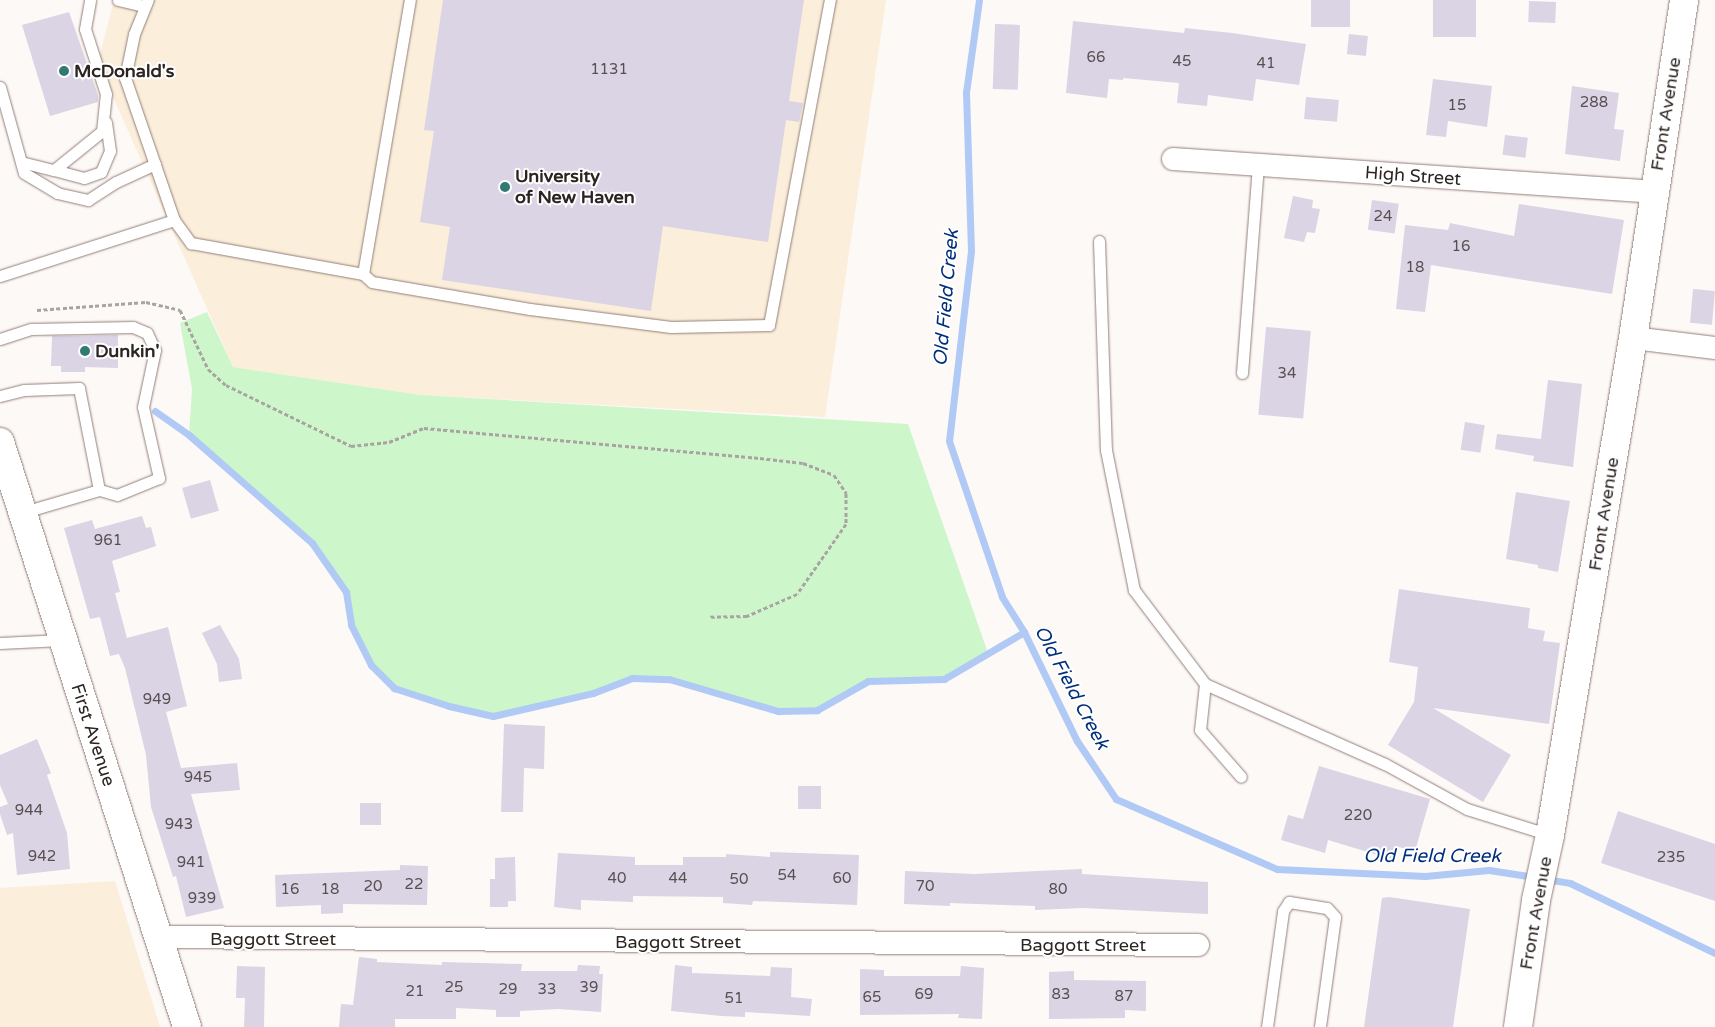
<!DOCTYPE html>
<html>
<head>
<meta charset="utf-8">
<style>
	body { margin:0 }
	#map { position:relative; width:1715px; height:1027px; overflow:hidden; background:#fdf9f7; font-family:"Varela Round",sans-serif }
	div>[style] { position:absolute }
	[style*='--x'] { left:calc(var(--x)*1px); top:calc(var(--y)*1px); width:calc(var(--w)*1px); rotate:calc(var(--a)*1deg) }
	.education>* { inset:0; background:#fbeeda }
	.green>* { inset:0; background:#cef6cb }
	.stream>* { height:7px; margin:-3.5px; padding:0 3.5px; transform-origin:3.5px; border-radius:3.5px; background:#b0caf5 }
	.building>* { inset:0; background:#dad4e5; transform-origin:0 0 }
	.path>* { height:3px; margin-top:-1.5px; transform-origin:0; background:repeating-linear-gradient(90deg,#a9a4a1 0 4px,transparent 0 6.5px) }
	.roads { filter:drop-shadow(0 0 1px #917f78) drop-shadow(0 0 1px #917f78) }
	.lane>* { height:11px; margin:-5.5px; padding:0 5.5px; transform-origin:5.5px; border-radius:5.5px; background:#fff }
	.street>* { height:22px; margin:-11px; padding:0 11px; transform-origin:11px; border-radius:11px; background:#fff }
	.secondary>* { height:28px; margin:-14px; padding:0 14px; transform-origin:14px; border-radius:14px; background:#fff }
	.dots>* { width:14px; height:14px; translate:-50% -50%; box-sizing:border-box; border:2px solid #fff; border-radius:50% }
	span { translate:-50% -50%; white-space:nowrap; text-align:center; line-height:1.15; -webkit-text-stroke:4px #fff; paint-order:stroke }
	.number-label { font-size:15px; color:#575052 }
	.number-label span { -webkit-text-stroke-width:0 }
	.poi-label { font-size:18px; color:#2b2421; font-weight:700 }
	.left { translate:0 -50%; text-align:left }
	.street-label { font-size:18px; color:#2b2421 }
	.water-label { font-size:19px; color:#00307d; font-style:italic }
</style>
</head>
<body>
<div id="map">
	<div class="education">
		<i style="clip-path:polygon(114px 0,886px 0,825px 417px,421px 395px,233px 367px,98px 63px)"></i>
		<i style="clip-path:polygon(115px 881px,160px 1027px,0 1027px,0 888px)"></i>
	</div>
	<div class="green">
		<i style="clip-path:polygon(207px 312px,233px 367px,421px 395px,908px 424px,988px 653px,944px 679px,868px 681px,817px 710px,778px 711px,669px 679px,632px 678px,593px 693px,493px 716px,394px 688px,371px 665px,351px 625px,346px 592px,312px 543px,189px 435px,192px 389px,180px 323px)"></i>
	</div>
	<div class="stream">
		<i style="--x:979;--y:0;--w:93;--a:98"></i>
		<i style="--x:966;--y:92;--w:159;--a:88.2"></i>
		<i style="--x:971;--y:251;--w:191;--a:96.6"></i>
		<i style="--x:949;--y:441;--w:165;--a:71.2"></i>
		<i style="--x:1002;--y:597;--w:41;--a:57.8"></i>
		<i style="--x:1024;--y:632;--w:121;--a:64.1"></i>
		<i style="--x:1077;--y:741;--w:70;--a:56.1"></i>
		<i style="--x:1116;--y:799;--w:176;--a:23.5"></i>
		<i style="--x:1277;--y:869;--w:148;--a:2.7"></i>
		<i style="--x:1425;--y:876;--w:64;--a:-5.4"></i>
		<i style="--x:1489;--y:870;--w:47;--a:8.7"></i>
		<i style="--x:155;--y:411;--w:42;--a:35.2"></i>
		<i style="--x:189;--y:435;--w:164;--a:41.3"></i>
		<i style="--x:312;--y:543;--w:60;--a:55.2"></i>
		<i style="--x:346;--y:592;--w:33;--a:81"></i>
		<i style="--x:351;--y:625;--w:45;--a:63.4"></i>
		<i style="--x:371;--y:665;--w:33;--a:45"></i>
		<i style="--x:394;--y:688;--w:58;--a:18.1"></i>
		<i style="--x:449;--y:706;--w:45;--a:12.8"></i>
		<i style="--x:493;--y:716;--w:103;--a:-13"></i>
		<i style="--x:593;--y:693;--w:42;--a:-21"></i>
		<i style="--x:632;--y:678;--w:37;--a:2"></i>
		<i style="--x:669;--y:679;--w:114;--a:16.4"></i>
		<i style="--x:778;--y:711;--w:39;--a:-1"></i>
		<i style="--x:817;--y:710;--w:59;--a:-29.6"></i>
		<i style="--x:868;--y:681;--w:76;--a:-1.5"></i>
		<i style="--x:944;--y:679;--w:93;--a:-30.4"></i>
		<i style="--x:1545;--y:879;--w:25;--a:9"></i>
		<i style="--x:1570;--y:883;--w:161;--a:25.8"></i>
	</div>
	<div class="building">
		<i style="clip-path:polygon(443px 0,804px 0,789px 101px,803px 103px,799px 122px,786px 120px,768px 242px,663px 226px,651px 311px,442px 280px,450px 227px,420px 222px,434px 131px,424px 130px)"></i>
		<i style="left:1311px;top:0;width:39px;height:27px"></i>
		<i style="left:1433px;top:0;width:43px;height:37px"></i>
		<i style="left:1529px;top:1px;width:27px;height:21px;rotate:2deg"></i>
		<i style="clip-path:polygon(69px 12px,98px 95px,98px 102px,50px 116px,22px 25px)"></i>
		<i style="clip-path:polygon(1073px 21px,1184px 33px,1185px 28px,1232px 33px,1306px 44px,1299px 85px,1256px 79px,1253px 101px,1208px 95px,1207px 106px,1177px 103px,1179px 83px,1123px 78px,1123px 80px,1109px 79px,1107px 98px,1066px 93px)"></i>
		<i style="left:995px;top:24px;width:25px;height:65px;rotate:2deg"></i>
		<i style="left:1349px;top:34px;width:19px;height:20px;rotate:6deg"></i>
		<i style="clip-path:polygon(1433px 79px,1492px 86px,1487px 127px,1448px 121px,1446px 137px,1426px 135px)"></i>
		<i style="clip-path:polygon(1572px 86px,1619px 93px,1614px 129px,1624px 130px,1620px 161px,1565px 154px)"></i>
		<i style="left:1306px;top:97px;width:33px;height:22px;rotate:5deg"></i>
		<i style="left:1505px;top:135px;width:23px;height:20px;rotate:7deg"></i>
		<i style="clip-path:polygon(1293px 196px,1313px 200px,1312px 208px,1320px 209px,1315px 233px,1307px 232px,1304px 242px,1284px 238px)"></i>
		<i style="left:1372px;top:200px;width:27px;height:30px;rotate:8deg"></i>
		<i style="clip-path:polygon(1519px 204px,1624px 220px,1612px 294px,1431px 265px,1425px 312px,1396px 309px,1405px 225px,1448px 230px,1450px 223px,1514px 236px)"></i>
		<i style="left:1693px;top:289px;width:22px;height:34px;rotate:5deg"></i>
		<i style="left:1266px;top:327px;width:45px;height:88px;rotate:5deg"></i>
		<i style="clip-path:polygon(118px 335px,118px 368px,85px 367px,85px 372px,61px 372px,61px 366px,51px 366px,52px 336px)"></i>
		<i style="clip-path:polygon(1548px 380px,1582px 384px,1573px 467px,1533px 461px,1534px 456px,1495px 449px,1497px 434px,1541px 439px)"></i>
		<i style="left:1465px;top:422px;width:20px;height:28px;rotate:9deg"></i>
		<i style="left:210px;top:480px;width:32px;height:29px;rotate:74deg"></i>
		<i style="clip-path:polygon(1516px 492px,1570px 501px,1558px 572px,1538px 568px,1538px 565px,1506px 559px)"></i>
		<i style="clip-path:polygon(142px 516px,146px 528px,151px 527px,156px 546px,112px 561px,120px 592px,115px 593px,127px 638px,168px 627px,187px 706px,166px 712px,181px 768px,237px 763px,240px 790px,191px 794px,224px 908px,186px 917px,176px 876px,173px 877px,151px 807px,146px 755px,125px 668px,119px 654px,110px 656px,100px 617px,90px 619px,64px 528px,92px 520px,95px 529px)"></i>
		<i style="clip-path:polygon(1399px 589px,1530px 608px,1528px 628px,1545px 631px,1543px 641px,1560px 643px,1549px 724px,1433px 708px,1511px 755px,1483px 802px,1388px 745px,1414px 702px,1418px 667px,1389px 662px)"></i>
		<i style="clip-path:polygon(220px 625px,239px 659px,242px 679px,219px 682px,217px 664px,202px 633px)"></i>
		<i style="clip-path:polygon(504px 724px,545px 726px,544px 769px,524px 768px,523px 812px,501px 812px)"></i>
		<i style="clip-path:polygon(37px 739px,51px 773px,47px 775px,67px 833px,70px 869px,17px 875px,13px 833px,7px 835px,0 814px,0 807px,8px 804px,0 785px,0 755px)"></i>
		<i style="clip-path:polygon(1319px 766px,1430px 799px,1415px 851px,1395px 846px,1391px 859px,1328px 840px,1325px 853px,1281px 840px,1288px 815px,1303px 819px)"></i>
		<i style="left:798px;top:786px;width:23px;height:23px"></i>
		<i style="left:360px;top:803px;width:21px;height:22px"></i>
		<i style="clip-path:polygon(1618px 811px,1715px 844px,1715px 901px,1601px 863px)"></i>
		<i style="clip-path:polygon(770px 852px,859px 855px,857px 905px,753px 901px,752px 905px,723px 903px,723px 897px,633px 896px,633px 902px,581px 900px,581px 910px,554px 907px,558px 853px,635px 857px,635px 865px,683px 865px,683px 857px,726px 857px,726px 854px,770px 857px)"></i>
		<i style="clip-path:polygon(515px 857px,516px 901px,508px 901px,508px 907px,490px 907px,490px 879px,495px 879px,495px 858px)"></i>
		<i style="clip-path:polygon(400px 865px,428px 866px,427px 905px,343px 904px,343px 913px,321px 914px,321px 905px,276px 907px,275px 875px,400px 870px)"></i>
		<i style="clip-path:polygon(1082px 869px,1082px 874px,1208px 882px,1208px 914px,1083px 908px,1035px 910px,1035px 906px,950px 903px,950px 906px,904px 904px,905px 871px,974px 874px)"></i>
		<i style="clip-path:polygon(1389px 897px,1470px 909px,1453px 1027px,1364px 1027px,1382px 898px)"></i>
		<i style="clip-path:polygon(359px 957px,377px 959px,377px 962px,442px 965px,442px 962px,522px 964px,521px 971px,577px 971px,578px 965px,600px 966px,599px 974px,603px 974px,601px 1012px,558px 1009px,520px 1011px,520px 1017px,496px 1017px,496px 1010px,456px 1008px,456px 1019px,395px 1019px,395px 1027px,339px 1027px,341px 1004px,353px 1005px)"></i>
		<i style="clip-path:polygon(675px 965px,692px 967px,692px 973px,770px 976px,771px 967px,792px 968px,791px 997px,812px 999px,810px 1016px,745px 1012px,745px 1017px,722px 1016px,671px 1011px)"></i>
		<i style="clip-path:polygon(237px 966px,265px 967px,264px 1027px,244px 1027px,245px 998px,236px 998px)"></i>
		<i style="clip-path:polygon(961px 966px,984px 968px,982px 1019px,958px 1018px,959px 1014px,860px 1015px,860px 969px,884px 970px,884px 976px,960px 976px)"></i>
		<i style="clip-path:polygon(1074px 971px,1074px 980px,1146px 981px,1146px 1011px,1125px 1010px,1125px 1018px,1049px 1019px,1049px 972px)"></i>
	</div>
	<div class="path">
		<i style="--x:37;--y:310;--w:109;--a:-4.2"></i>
		<i style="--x:146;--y:302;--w:35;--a:13"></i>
		<i style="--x:180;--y:310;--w:65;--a:64.6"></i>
		<i style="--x:208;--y:369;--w:24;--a:42"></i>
		<i style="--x:226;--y:385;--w:139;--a:26"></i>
		<i style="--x:351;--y:446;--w:38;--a:-6"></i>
		<i style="--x:389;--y:442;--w:38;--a:-22"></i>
		<i style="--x:424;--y:428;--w:337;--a:5.1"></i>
		<i style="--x:760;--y:458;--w:43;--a:6.6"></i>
		<i style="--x:803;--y:463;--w:33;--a:21"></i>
		<i style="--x:834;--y:475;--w:22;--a:56"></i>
		<i style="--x:846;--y:493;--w:31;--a:90"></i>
		<i style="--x:846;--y:524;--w:85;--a:125"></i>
		<i style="--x:797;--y:594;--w:55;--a:156.3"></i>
		<i style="--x:747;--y:616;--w:39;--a:179"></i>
	</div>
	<div class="roads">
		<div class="lane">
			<i style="--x:118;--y:0;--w:27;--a:13"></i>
			<i style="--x:0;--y:87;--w:89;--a:74.4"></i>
			<i style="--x:24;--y:173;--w:39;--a:31"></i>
			<i style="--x:57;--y:193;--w:32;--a:13"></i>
			<i style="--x:88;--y:200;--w:33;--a:-33"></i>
			<i style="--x:116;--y:182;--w:43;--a:-24.8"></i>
			<i style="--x:21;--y:162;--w:34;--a:14"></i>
			<i style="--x:54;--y:170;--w:62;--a:-39.1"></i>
			<i style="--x:102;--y:131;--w:37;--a:-84"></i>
			<i style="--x:106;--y:94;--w:68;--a:-107.9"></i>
			<i style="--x:85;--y:29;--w:29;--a:-80"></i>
			<i style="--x:54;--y:170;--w:31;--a:15"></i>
			<i style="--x:84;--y:178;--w:18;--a:-19"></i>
			<i style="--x:101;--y:172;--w:23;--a:-67"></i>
			<i style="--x:110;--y:151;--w:29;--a:-98"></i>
			<i style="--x:174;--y:220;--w:29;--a:54"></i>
			<i style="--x:191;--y:243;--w:175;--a:10.2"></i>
			<i style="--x:363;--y:274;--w:278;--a:-80.3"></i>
			<i style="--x:1099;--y:241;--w:209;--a:88.1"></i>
			<i style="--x:1106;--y:450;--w:143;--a:78.7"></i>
			<i style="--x:1134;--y:590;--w:118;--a:52.9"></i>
			<i style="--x:1205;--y:684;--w:197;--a:24"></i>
			<i style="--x:1385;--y:764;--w:94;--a:28.8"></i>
			<i style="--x:1467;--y:809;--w:87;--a:17.4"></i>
			<i style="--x:363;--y:274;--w:12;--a:42"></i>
			<i style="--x:372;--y:282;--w:160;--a:9.7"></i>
			<i style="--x:530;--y:309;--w:142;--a:7.3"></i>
			<i style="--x:671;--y:327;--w:98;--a:-1.2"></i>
			<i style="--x:769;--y:325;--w:331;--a:-79.4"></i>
			<i style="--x:0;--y:276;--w:183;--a:-17.8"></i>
			<i style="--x:174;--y:220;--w:150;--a:-109"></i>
			<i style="--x:125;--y:78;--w:45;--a:-78.4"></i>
			<i style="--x:134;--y:34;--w:37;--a:-68"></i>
			<i style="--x:0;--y:339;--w:33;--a:-18"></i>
			<i style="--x:31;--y:329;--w:102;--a:-1.1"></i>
			<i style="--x:133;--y:327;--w:15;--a:23"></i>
			<i style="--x:147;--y:333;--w:19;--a:65"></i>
			<i style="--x:155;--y:350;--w:58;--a:101.9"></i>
			<i style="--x:143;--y:407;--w:73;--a:77.3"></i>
			<i style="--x:159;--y:478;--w:45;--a:158"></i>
			<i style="--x:117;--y:495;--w:19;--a:-164"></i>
			<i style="--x:99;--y:490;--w:81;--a:163.6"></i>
			<i style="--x:1242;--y:373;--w:209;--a:-85.6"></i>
			<i style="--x:0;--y:396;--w:25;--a:-14"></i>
			<i style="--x:24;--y:390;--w:55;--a:-2.1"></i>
			<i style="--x:79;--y:388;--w:104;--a:78.9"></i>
			<i style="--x:0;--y:643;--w:62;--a:-2.8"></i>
			<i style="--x:1205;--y:684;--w:46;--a:96.2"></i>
			<i style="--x:1200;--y:730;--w:62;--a:48.9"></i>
			<i style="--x:1267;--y:1027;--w:117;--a:-82.1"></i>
			<i style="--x:1283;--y:911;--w:11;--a:-56"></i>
			<i style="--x:1289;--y:902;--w:38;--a:9"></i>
			<i style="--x:1327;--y:908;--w:12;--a:48"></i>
			<i style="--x:1335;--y:917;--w:111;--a:97.8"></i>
		</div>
		<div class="street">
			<i style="--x:1173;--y:159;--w:481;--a:3.9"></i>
			<i style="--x:1633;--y:338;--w:83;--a:7"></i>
			<i style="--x:158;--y:937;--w:1040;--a:0.44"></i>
		</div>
		<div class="secondary">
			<i style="--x:0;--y:442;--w:614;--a:72.27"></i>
			<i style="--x:1518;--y:1027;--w:128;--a:-81.9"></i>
			<i style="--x:1536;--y:900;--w:66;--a:-77.8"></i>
			<i style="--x:1550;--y:835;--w:504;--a:-80.52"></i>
			<i style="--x:1633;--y:338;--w:342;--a:-81.4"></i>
		</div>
	</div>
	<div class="dots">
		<i style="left:64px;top:71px;background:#317972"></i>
		<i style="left:505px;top:187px;background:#317972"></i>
		<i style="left:85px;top:351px;background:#317972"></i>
	</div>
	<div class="number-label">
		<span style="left:1096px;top:58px">66</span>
		<span style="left:1182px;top:62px">45</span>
		<span style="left:1266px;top:64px">41</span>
		<span style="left:609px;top:70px">1131</span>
		<span style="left:1594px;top:103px">288</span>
		<span style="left:1457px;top:106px">15</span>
		<span style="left:1383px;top:217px">24</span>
		<span style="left:1461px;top:247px">16</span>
		<span style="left:1415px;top:268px">18</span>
		<span style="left:1287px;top:374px">34</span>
		<span style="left:108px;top:541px">961</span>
		<span style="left:157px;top:700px">949</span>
		<span style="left:198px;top:778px">945</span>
		<span style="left:29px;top:811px">944</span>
		<span style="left:1358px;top:816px">220</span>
		<span style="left:179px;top:825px">943</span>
		<span style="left:42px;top:857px">942</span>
		<span style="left:1671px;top:858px">235</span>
		<span style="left:191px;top:863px">941</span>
		<span style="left:787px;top:876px">54</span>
		<span style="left:617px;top:879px">40</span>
		<span style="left:678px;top:879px">44</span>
		<span style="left:842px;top:879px">60</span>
		<span style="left:739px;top:880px">50</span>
		<span style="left:414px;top:885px">22</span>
		<span style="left:373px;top:887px">20</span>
		<span style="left:925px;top:887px">70</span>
		<span style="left:290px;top:890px">16</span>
		<span style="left:330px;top:890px">18</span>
		<span style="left:1058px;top:890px">80</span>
		<span style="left:202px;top:899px">939</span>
		<span style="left:454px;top:988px">25</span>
		<span style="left:589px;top:988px">39</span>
		<span style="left:508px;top:990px">29</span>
		<span style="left:547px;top:990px">33</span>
		<span style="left:415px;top:992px">21</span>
		<span style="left:924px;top:995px">69</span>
		<span style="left:1061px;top:995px">83</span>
		<span style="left:1124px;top:997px">87</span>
		<span style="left:872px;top:998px">65</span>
		<span style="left:734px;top:999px">51</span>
	</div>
	<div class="poi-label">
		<span class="left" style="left:74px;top:71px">McDonald's</span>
		<span class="left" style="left:515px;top:187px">University<br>of New Haven</span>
		<span class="left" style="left:95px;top:351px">Dunkin'</span>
	</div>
	<div class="street-label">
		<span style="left:1666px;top:114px;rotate:-81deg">Front Avenue</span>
		<span style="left:1413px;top:176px;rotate:4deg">High Street</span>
		<span style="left:1604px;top:514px;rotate:-81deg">Front Avenue</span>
		<span style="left:93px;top:735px;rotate:72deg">First Avenue</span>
		<span style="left:1536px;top:913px;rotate:-80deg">Front Avenue</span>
		<span style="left:273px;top:939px">Baggott Street</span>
		<span style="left:678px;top:942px">Baggott Street</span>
		<span style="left:1083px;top:945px">Baggott Street</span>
	</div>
	<div class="water-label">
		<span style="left:947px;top:298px;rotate:-85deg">Old Field Creek</span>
		<span style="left:1071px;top:688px;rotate:62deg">Old Field Creek</span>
		<span style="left:1432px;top:857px">Old Field Creek</span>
	</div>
</div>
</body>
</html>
